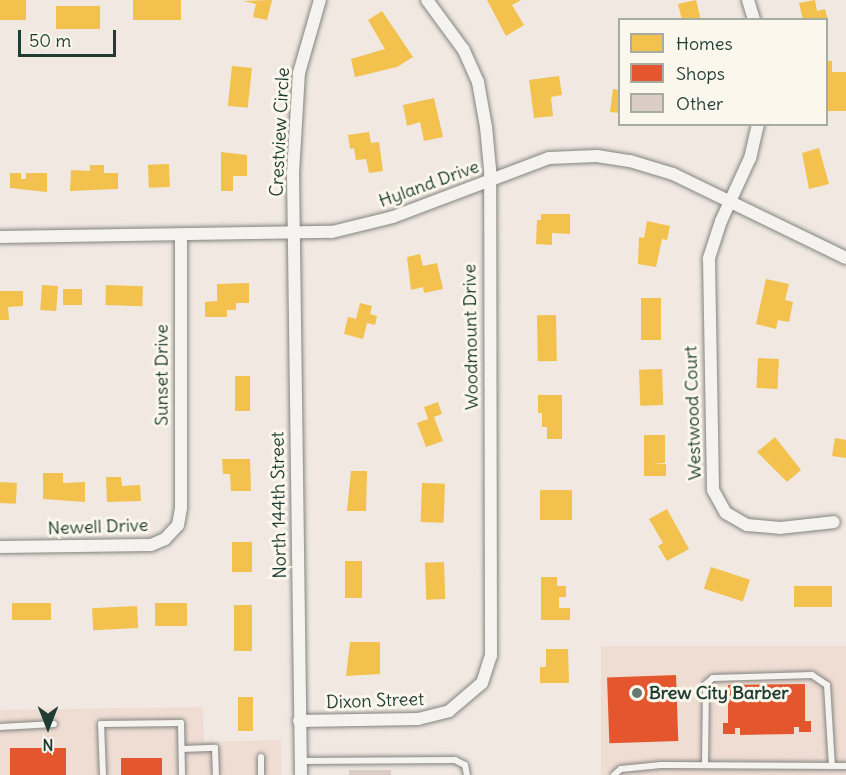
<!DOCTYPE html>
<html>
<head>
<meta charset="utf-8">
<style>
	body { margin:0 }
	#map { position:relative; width:846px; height:775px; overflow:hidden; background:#f0e8e1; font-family:Delius,sans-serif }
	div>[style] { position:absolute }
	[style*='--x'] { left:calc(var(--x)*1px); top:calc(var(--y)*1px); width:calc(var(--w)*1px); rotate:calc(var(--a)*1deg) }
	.built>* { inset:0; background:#efddd3; transform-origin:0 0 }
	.homes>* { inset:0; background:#f2c14e; transform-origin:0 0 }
	.shops>* { inset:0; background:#e4572e; transform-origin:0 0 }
	.building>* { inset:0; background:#dbccc6; transform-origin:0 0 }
	.roads { filter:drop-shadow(0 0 2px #838480) drop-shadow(0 0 2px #838480) }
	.service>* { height:6px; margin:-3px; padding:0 3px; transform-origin:3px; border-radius:3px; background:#f5f3ef }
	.minor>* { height:12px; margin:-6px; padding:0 6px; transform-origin:6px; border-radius:6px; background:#f5f3ef }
	.dots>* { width:16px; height:16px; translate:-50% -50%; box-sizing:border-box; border:3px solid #fbf7ec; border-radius:50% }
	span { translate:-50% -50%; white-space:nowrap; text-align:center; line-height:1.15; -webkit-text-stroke:6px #fbf7ec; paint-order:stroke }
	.street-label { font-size:18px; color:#1f3d34 }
	.poi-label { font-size:18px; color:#1f3d34; font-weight:700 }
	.left { translate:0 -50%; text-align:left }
	.legend { position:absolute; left:618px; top:18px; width:210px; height:108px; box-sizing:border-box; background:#fbf7ec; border:2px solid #a3ada2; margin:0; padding:8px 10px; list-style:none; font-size:18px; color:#1f3d34 }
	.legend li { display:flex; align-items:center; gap:12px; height:30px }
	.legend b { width:30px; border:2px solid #a3ada2 }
	.north { position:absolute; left:18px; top:697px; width:60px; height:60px; -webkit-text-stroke:4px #fbf7ec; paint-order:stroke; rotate:180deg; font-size:16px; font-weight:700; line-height:24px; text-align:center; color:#1f3d34 }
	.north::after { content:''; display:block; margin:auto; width:21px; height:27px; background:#1f3d34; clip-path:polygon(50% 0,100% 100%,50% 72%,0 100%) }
	.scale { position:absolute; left:18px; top:30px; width:98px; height:27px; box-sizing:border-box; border:3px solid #1f3d34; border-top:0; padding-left:8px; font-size:18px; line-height:21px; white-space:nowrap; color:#1f3d34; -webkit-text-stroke:4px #fbf7ec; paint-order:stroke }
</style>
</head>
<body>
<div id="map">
	<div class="built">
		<i style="left:846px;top:646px;width:129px;height:245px;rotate:90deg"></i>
		<i style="clip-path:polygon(203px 707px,204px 742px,281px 740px,281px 775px,0 775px,0 710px)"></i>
	</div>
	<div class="homes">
		<i style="left:0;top:0;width:26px;height:20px"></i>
		<i style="left:133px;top:0;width:48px;height:20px"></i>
		<i style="clip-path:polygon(272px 0,267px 20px,253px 17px,256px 4px,243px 1px)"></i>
		<i style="clip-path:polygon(487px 0,521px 0,512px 5px,524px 25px,506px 36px)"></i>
		<i style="clip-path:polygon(696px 0,701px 20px,682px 20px,678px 4px)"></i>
		<i style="clip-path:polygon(815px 0,817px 11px,825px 9px,828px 20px,803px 20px,799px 3px)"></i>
		<i style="left:56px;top:6px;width:44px;height:23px"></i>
		<i style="clip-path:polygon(382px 11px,413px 57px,397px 67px,355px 77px,351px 59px,385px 49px,368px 20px)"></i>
		<i style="clip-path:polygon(826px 61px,832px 61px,832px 72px,846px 72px,846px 111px,826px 111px)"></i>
		<i style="left:232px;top:66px;width:20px;height:40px;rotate:6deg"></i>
		<i style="clip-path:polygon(559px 76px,562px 95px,551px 97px,553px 116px,534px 118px,529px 80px)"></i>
		<i style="clip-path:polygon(613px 89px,620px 90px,620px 113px,610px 112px)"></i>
		<i style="clip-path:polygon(434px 98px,443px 137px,424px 141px,420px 122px,407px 126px,403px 105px)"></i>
		<i style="clip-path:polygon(369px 132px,371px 143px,379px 142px,383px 171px,369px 173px,366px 159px,356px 160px,354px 148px,350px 149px,348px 135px)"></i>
		<i style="clip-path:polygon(819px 148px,829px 184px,809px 189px,802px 153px)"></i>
		<i style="clip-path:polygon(221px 152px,247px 155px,247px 176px,233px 176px,233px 191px,221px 191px)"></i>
		<i style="left:169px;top:164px;width:23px;height:21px;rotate:88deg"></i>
		<i style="clip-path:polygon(90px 165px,104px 165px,104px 173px,118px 173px,118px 189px,70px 191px,71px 170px,90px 171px)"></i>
		<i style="clip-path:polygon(10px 173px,21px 173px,21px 179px,26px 179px,26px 173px,47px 173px,47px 192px,10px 188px)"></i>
		<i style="clip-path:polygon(541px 214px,570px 214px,570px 234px,552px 233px,552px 245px,536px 244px,537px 220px,541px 220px)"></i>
		<i style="clip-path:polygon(647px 221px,670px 226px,667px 240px,662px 239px,656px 267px,638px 264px,639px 237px,644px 238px)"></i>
		<i style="clip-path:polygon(420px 254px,423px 266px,437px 263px,443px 289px,424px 293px,423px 287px,411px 290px,407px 257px)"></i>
		<i style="clip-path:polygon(766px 279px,789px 284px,785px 300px,793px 302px,789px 322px,778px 320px,776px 329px,756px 324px)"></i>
		<i style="clip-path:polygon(249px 283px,249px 303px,236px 303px,236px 310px,227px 310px,227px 317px,205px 317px,205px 302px,217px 301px,217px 284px)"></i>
		<i style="left:42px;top:285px;width:16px;height:25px;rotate:4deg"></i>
		<i style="left:106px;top:285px;width:37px;height:20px;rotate:2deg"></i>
		<i style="left:82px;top:289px;width:16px;height:19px;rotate:90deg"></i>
		<i style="clip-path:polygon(0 291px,23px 291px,23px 306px,8px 307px,9px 320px,0 320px)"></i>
		<i style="left:641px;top:298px;width:20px;height:42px"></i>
		<i style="clip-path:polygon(360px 303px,372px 306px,370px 314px,377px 316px,375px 325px,367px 323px,363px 339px,344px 334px,348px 317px,356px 319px)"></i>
		<i style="left:556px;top:315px;width:46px;height:19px;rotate:89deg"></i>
		<i style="left:758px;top:358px;width:21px;height:30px;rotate:3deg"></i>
		<i style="left:662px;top:369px;width:36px;height:23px;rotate:88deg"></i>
		<i style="left:235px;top:376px;width:15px;height:35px"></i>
		<i style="clip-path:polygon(538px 395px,562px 395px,562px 439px,547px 439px,547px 427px,542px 427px,542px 413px,538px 413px)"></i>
		<i style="clip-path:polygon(438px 402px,442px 414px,434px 417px,443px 441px,426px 447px,417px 423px,428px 419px,424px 407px)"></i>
		<i style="clip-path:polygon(644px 435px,665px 435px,665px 463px,653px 464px,666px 464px,666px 476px,644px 476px)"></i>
		<i style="clip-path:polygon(775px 437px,801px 470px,787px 482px,757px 452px)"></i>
		<i style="clip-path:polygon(835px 438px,846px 440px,846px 458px,832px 456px)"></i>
		<i style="clip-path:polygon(222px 459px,250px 459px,251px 491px,231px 491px,230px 474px,223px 474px)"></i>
		<i style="clip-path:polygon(351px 471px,367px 471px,366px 511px,347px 511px)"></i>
		<i style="clip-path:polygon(43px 473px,63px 473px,63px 483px,85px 482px,85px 502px,43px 499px)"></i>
		<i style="clip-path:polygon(106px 477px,121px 477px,122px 486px,140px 485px,141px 501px,107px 502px)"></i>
		<i style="left:0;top:482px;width:17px;height:21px;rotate:3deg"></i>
		<i style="left:422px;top:483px;width:23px;height:39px;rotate:2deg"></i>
		<i style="left:540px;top:490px;width:32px;height:30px"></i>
		<i style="clip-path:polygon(667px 509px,689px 549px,667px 561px,658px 546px,663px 543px,649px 519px)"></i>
		<i style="left:232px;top:542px;width:20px;height:30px"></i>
		<i style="left:345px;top:561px;width:17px;height:37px"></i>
		<i style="left:444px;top:562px;width:37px;height:19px;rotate:88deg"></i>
		<i style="left:711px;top:567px;width:41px;height:23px;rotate:18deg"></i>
		<i style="clip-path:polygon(541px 577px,557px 577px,557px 586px,566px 586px,566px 597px,559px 597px,559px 608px,570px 608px,570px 620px,541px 620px)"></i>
		<i style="left:794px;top:586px;width:38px;height:21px"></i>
		<i style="left:12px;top:603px;width:39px;height:17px"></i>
		<i style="left:155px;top:603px;width:32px;height:23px"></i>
		<i style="left:234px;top:605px;width:18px;height:46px"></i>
		<i style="left:137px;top:606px;width:22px;height:45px;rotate:87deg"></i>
		<i style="clip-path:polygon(350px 642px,380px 642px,380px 674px,346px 676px)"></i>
		<i style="clip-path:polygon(546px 649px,568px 649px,569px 683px,540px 683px,540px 667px,546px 667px)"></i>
		<i style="left:238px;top:697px;width:15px;height:34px"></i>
	</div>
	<div class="shops">
		<i style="left:676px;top:675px;width:66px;height:69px;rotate:88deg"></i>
		<i style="clip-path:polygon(805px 684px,805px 721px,811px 721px,811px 732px,799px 732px,799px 727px,794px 727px,794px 734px,740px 735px,740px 728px,735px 728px,735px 734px,723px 734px,723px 723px,728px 723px,728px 685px)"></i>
		<i style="left:66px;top:748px;width:27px;height:56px;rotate:90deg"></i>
		<i style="left:121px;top:758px;width:41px;height:17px"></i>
	</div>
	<div class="building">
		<i style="left:349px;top:770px;width:42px;height:5px"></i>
	</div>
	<div class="roads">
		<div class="service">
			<i style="--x:0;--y:727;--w:54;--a:-3.2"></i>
			<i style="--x:182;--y:749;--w:33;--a:-2"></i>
			<i style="--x:215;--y:748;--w:27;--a:88"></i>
			<i style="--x:261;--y:757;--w:18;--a:90"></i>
			<i style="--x:300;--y:761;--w:155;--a:-0.4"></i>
			<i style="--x:455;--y:760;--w:11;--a:27"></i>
			<i style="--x:465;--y:765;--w:10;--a:79"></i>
			<i style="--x:705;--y:765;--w:81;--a:-89.3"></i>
			<i style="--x:706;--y:684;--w:9;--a:-41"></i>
			<i style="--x:713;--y:678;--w:99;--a:-1.7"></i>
			<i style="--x:812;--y:675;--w:18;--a:34"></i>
			<i style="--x:827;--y:685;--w:81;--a:86.5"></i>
			<i style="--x:103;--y:775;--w:51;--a:-92.2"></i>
			<i style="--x:101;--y:724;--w:80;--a:-0.7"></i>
			<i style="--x:181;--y:723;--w:52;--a:88.9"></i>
			<i style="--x:614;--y:775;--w:9;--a:-41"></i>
			<i style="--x:621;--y:769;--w:40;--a:-5.7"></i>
			<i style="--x:661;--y:765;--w:185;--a:0.3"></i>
		</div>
		<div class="minor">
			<i style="--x:748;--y:0;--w:21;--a:73"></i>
			<i style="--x:758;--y:124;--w:35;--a:103"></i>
			<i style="--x:750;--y:158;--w:69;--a:114.7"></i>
			<i style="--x:721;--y:221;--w:40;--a:108"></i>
			<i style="--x:709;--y:259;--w:231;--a:89"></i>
			<i style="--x:713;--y:490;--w:26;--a:61"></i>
			<i style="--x:726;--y:513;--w:24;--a:30"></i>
			<i style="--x:747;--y:525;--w:33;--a:5"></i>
			<i style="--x:780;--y:528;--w:54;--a:-6.3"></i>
			<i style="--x:0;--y:237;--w:332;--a:-0.9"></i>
			<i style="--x:332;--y:232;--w:63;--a:-13.8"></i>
			<i style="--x:393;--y:217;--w:167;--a:-20.7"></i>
			<i style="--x:549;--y:158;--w:48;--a:-2.4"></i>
			<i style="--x:597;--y:156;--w:33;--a:9"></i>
			<i style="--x:630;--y:161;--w:45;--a:16.8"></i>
			<i style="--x:673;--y:174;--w:192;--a:25.9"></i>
			<i style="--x:0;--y:547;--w:151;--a:-0.8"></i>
			<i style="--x:151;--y:545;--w:15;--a:-23"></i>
			<i style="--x:165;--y:539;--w:19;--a:-47"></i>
			<i style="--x:178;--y:525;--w:17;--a:-80"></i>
			<i style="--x:181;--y:508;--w:272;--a:-90"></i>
			<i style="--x:299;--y:721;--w:119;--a:-1"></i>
			<i style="--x:418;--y:719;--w:32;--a:-14"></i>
			<i style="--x:449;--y:711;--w:43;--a:-40.3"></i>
			<i style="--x:482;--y:683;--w:28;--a:-72"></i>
			<i style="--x:491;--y:656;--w:487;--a:-90.1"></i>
			<i style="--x:490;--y:169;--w:42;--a:-95.4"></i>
			<i style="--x:486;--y:127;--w:46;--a:-100.1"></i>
			<i style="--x:478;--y:82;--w:36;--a:-114"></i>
			<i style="--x:463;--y:49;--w:61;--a:-126.3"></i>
			<i style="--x:301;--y:775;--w:602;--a:-90.76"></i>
			<i style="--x:293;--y:173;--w:100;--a:-86.6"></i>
			<i style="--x:299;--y:73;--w:76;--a:-74"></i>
		</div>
	</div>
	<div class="dots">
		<i style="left:637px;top:693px;background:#687971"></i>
	</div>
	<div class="street-label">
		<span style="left:280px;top:132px;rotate:-87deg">Crestview Circle</span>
		<span style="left:429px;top:184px;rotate:-20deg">Hyland Drive</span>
		<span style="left:471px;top:337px;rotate:-91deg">Woodmount Drive</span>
		<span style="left:162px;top:375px;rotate:-90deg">Sunset Drive</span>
		<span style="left:693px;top:413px;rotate:-92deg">Westwood Court</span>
		<span style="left:279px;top:505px;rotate:-91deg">North 144th Street</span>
		<span style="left:98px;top:527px;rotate:-2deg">Newell Drive</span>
		<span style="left:375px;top:701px;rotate:-2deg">Dixon Street</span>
	</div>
	<div class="poi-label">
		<span class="left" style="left:649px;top:693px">Brew City Barber</span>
	</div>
	<ul class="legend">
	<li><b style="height:16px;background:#f2c14e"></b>Homes</li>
	<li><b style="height:16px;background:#e4572e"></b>Shops</li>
	<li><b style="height:16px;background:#dbccc6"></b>Other</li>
	</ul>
	<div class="north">N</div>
	<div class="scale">50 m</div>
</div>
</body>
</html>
